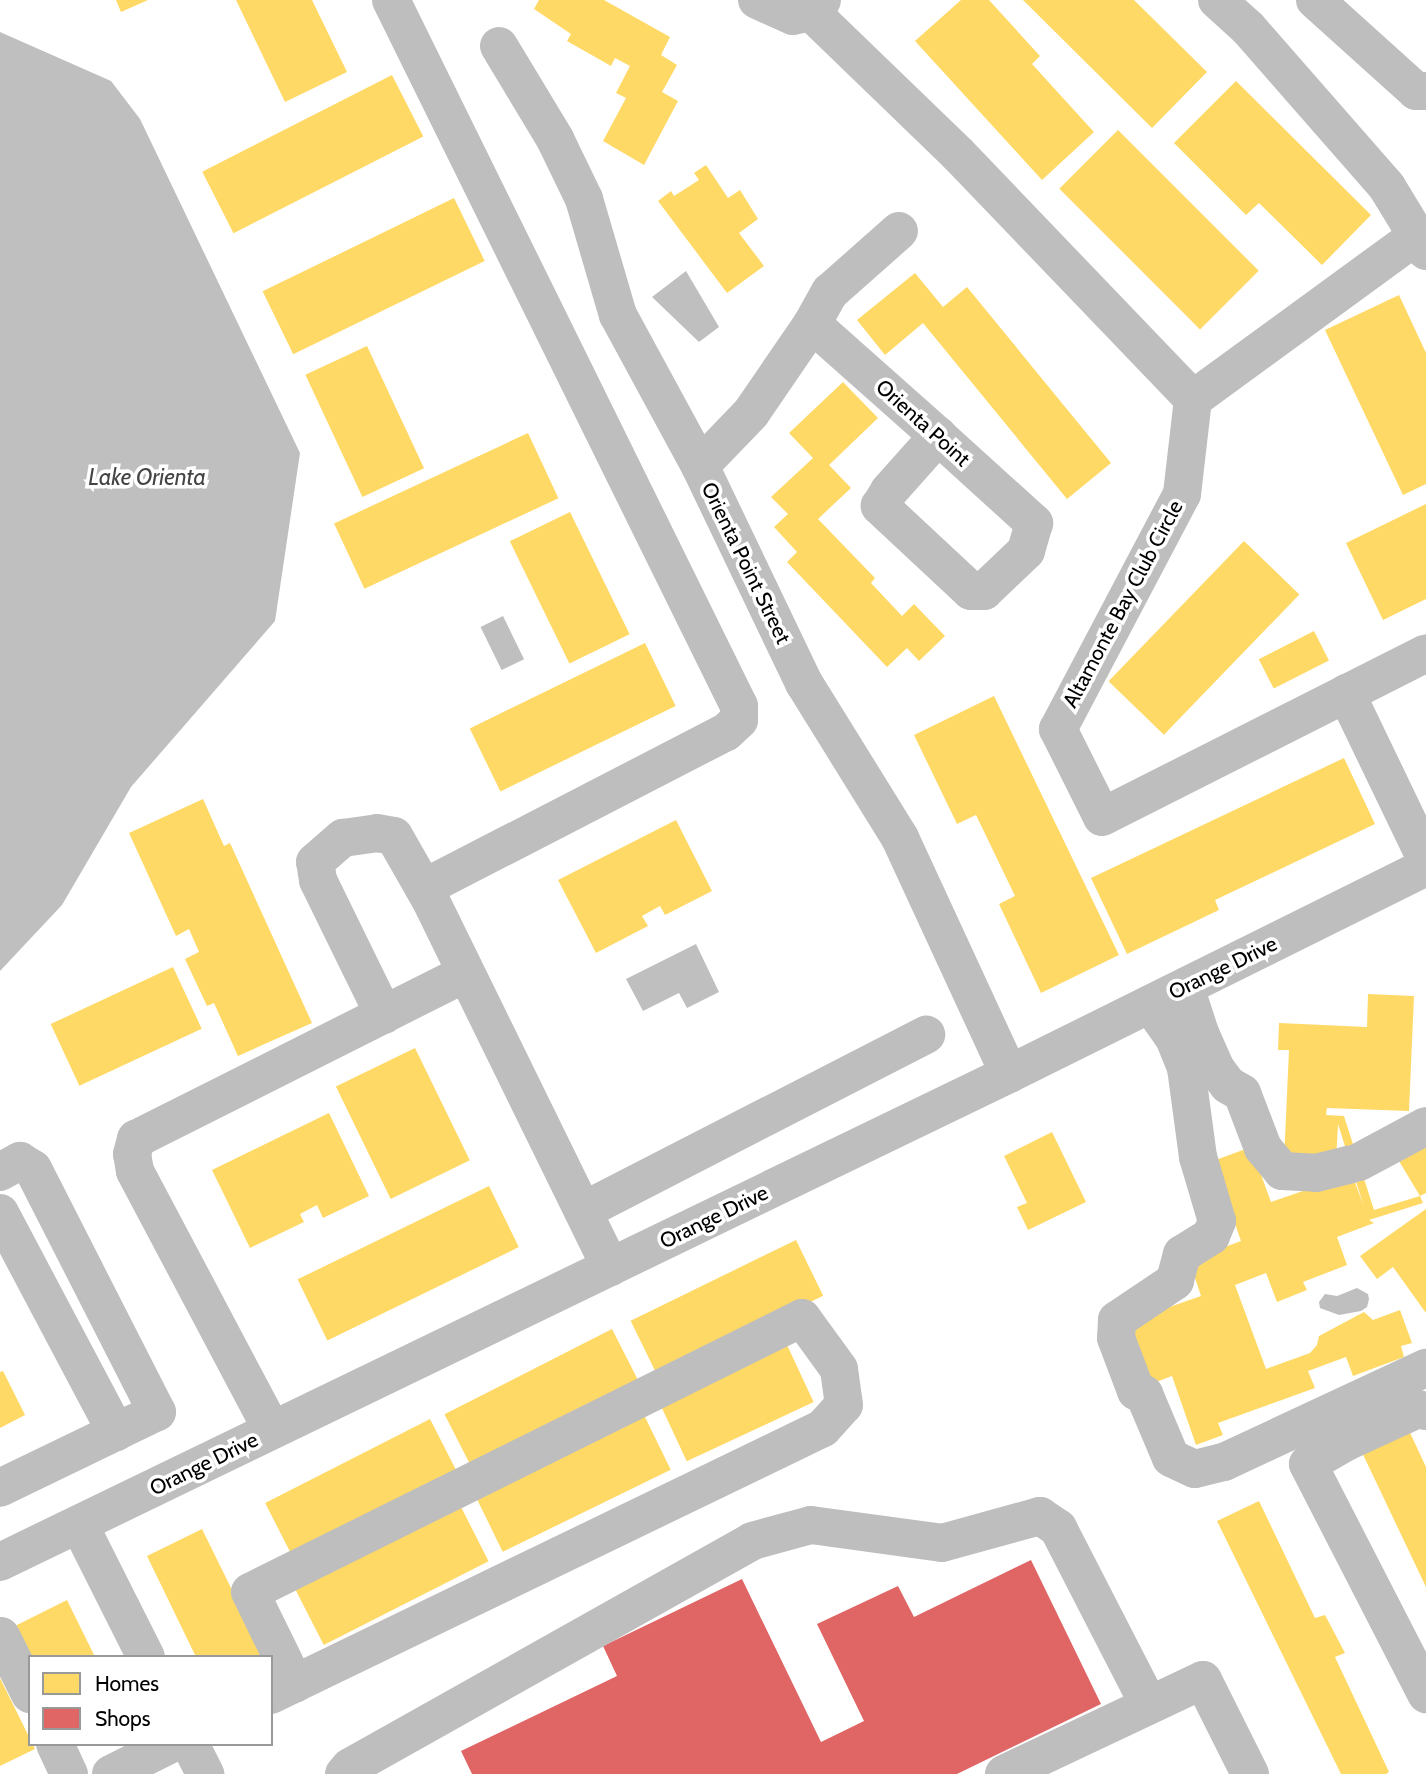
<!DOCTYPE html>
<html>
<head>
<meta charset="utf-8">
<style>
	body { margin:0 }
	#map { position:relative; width:1426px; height:1774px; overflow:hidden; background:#fff; font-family:Cabin,sans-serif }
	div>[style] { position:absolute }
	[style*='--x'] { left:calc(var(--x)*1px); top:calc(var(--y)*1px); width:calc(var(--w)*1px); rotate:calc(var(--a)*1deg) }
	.water>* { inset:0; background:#bfbfbf; transform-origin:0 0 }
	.homes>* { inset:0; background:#ffd966; transform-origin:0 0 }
	.shops>* { inset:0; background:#e06666 }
	.minor>* { height:38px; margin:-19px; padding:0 19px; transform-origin:19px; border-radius:19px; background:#bebebe }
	span { translate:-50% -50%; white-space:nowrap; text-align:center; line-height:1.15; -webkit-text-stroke:7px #fff; paint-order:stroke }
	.street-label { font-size:21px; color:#000 }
	.water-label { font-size:23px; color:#444; font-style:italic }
	.legend { position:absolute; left:28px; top:1655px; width:245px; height:91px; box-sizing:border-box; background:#fff; border:2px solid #999; margin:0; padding:9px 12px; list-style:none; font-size:21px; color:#000 }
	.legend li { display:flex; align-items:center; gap:14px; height:35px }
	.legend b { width:35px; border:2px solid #999 }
</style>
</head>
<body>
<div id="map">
	<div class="water">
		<i style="clip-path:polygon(0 32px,111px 81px,140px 119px,300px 453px,275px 621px,131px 787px,62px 905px,0 971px)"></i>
		<i style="clip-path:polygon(686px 271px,719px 327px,699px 342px,652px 297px)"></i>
		<i style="left:503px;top:616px;width:48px;height:25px;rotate:64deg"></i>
		<i style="clip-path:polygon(696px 944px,719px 992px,687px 1008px,679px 993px,643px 1011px,626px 979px)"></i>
		<i style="clip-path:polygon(1357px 1288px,1368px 1294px,1369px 1299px,1367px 1307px,1361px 1311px,1339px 1315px,1320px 1308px,1319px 1302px,1325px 1294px,1337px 1296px)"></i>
	</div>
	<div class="homes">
		<i style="clip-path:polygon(116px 0,148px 0,121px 12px)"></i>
		<i style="clip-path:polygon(236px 0,312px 0,347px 72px,285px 102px)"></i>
		<i style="clip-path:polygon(539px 0,604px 0,670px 37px,661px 55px,677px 65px,662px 92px,678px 101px,644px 165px,603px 141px,626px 98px,616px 93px,630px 66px,615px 58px,611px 66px,567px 41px,571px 34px,534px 9px)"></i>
		<i style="clip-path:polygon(961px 0,989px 0,1040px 56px,1032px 64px,1094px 132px,1042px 180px,915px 41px)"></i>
		<i style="clip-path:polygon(1023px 0,1134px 0,1207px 72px,1152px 128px)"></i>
		<i style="left:392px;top:75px;width:69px;height:213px;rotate:63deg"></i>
		<i style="clip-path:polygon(1236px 81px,1371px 215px,1322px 265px,1259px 203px,1246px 215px,1174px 143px)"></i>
		<i style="left:1118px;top:130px;width:199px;height:83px;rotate:45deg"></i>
		<i style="clip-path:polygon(706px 165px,728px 198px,740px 190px,758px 219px,739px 233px,764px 266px,727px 293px,658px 201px,671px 191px,674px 196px,699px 180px,694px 173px)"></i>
		<i style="left:454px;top:198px;width:70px;height:213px;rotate:64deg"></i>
		<i style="clip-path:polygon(915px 273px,943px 307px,967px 287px,1111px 463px,1067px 499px,923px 323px,885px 355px,857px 320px)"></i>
		<i style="clip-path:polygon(1399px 295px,1426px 353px,1426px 484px,1403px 495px,1325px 330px)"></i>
		<i style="left:367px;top:346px;width:135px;height:68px;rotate:65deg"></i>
		<i style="clip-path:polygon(843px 382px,878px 418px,829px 465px,851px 488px,818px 519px,875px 578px,871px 583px,902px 616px,914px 604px,945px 636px,919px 661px,907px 648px,887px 667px,787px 562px,797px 552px,774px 527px,788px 514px,771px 497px,813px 458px,789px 433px)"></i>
		<i style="left:528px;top:433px;width:72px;height:214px;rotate:65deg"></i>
		<i style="clip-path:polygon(1426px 504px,1426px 599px,1383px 620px,1346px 543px)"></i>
		<i style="left:570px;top:512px;width:136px;height:67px;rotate:64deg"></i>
		<i style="left:1244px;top:541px;width:77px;height:195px;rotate:44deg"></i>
		<i style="left:1314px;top:631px;width:33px;height:62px;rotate:63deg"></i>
		<i style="left:645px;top:643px;width:70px;height:195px;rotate:64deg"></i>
		<i style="clip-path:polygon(994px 696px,1119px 955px,1041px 993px,999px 904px,1015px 896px,976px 815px,957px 824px,914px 735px)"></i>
		<i style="clip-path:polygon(1344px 758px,1375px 824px,1215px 900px,1219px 910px,1127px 954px,1091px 878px)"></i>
		<i style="clip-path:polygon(203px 799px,224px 846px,230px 843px,312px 1023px,238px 1056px,214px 1003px,207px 1006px,185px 959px,199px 952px,189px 929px,176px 936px,129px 833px)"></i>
		<i style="clip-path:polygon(676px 820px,712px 891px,665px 915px,660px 906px,642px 916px,648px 926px,596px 953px,558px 880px)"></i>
		<i style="left:173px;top:967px;width:68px;height:135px;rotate:65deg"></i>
		<i style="clip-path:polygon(1368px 994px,1414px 996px,1409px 1111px,1327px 1108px,1326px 1115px,1344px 1116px,1374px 1210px,1420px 1196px,1423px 1203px,1369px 1220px,1374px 1223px,1337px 1237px,1347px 1265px,1303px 1282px,1307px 1290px,1277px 1302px,1266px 1273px,1235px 1285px,1266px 1369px,1310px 1353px,1317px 1345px,1319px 1336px,1364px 1312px,1373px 1320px,1400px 1310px,1412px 1343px,1401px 1346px,1404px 1357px,1353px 1376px,1346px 1357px,1308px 1371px,1315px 1388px,1218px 1423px,1223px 1435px,1196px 1445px,1172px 1376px,1140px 1388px,1118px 1325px,1201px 1296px,1189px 1260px,1241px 1241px,1213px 1161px,1251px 1147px,1271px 1202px,1352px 1174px,1364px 1207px,1338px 1124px,1336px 1162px,1284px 1160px,1289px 1050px,1278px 1050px,1279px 1023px,1367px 1027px)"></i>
		<i style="left:415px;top:1048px;width:125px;height:88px;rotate:64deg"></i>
		<i style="clip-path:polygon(329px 1113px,369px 1196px,323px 1218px,317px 1205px,300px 1214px,304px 1222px,250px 1248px,212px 1170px)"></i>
		<i style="clip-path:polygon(1052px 1132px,1086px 1202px,1028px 1230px,1017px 1207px,1027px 1203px,1004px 1156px)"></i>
		<i style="clip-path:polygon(1426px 1143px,1426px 1193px,1420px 1196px,1399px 1161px)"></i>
		<i style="left:489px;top:1186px;width:68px;height:213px;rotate:64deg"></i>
		<i style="clip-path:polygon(1426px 1209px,1426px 1313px,1393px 1267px,1377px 1279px,1360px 1256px)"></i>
		<i style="left:796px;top:1240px;width:62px;height:184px;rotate:64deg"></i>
		<i style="left:612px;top:1329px;width:64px;height:188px;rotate:63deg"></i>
		<i style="left:787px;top:1345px;width:63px;height:140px;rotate:65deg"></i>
		<i style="clip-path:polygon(3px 1371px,25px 1415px,0 1428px,0 1372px)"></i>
		<i style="left:644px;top:1415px;width:61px;height:187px;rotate:64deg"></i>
		<i style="left:430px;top:1419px;width:61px;height:185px;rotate:63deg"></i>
		<i style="clip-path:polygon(1405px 1422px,1426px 1467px,1426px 1587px,1358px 1444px)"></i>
		<i style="clip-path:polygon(1259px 1501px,1315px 1618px,1325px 1615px,1345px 1653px,1335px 1657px,1389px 1772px,1386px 1774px,1341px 1774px,1217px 1521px)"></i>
		<i style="left:460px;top:1505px;width:63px;height:185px;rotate:63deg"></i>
		<i style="clip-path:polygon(202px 1529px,264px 1655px,261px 1657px,196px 1657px,147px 1556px)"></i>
		<i style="clip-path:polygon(67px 1600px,95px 1657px,30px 1657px,11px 1628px)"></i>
		<i style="clip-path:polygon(0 1678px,35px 1749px,0 1766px)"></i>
	</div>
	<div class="shops">
		<i style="clip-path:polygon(1031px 1560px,1101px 1704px,957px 1774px,472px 1774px,461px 1751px,617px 1676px,603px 1646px,742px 1579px,821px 1742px,864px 1721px,817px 1624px,898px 1586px,914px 1617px)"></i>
	</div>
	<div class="minor">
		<i style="--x:391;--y:0;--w:787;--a:63.76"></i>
		<i style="--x:739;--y:706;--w:14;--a:90"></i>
		<i style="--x:739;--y:720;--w:18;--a:137"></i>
		<i style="--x:726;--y:732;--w:340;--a:152.7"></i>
		<i style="--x:757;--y:0;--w:39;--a:24"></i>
		<i style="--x:793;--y:16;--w:18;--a:-13"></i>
		<i style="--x:811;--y:12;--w:16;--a:-47"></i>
		<i style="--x:1217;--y:0;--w:42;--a:42.1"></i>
		<i style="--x:1248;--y:28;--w:211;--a:48.8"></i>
		<i style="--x:1387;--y:187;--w:75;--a:58.6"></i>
		<i style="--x:1315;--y:0;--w:136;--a:42"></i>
		<i style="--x:1416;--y:91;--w:10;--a:0"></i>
		<i style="--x:811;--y:12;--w:204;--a:44"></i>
		<i style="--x:958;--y:154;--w:339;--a:46.2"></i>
		<i style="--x:499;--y:46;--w:109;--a:58.9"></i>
		<i style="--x:555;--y:139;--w:67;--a:64.2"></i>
		<i style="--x:584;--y:199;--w:121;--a:73.7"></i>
		<i style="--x:618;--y:315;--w:172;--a:61.5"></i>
		<i style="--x:700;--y:466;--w:241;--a:64.4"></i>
		<i style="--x:804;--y:683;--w:182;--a:58.2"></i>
		<i style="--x:900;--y:838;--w:260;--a:65.2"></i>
		<i style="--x:1418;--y:235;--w:278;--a:143.9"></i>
		<i style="--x:1193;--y:399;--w:96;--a:96.6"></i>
		<i style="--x:1182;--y:494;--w:266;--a:117.8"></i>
		<i style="--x:1058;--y:729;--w:98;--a:63.4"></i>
		<i style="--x:1102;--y:817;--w:363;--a:-26.8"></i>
		<i style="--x:812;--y:324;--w:169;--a:41.6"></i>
		<i style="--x:938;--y:436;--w:130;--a:42.2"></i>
		<i style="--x:1034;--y:523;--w:29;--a:106"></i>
		<i style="--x:1026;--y:551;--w:58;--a:136.4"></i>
		<i style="--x:984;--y:591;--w:13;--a:180"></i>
		<i style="--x:971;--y:591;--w:125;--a:-137"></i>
		<i style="--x:880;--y:506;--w:17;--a:-59"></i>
		<i style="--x:889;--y:491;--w:74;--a:-48.3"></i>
		<i style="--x:700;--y:466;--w:74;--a:-46.1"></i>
		<i style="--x:751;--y:413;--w:108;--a:-55.6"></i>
		<i style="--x:812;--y:324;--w:37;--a:-61"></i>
		<i style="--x:830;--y:292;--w:92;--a:-41.5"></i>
		<i style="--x:1346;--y:693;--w:184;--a:64.3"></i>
		<i style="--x:1185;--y:987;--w:48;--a:71.9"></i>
		<i style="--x:1200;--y:1033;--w:39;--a:66"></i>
		<i style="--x:1216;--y:1069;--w:20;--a:53"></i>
		<i style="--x:1228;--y:1085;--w:16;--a:30"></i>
		<i style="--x:1242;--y:1093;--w:59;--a:69.1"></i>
		<i style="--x:1263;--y:1148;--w:30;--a:50"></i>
		<i style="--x:1282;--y:1171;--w:34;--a:3"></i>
		<i style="--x:1316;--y:1173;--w:36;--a:-14"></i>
		<i style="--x:1150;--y:1004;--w:42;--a:54.8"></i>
		<i style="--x:1174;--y:1038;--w:32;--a:68"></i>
		<i style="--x:1186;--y:1068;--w:90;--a:82.3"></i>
		<i style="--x:1198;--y:1157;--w:67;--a:73.5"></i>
		<i style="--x:1217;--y:1221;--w:16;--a:112"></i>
		<i style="--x:1211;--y:1236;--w:34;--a:148"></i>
		<i style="--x:1182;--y:1254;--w:28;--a:105"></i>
		<i style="--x:1175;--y:1281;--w:70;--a:146.1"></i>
		<i style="--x:1117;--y:1320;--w:18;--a:93"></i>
		<i style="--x:1116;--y:1338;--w:57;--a:69.3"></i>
		<i style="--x:1136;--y:1391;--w:9;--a:21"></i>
		<i style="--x:1144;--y:1394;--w:69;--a:67.1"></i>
		<i style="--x:1171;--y:1458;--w:26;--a:25"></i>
		<i style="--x:1195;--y:1469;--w:30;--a:-14"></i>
		<i style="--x:1224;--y:1462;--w:223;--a:-25"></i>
		<i style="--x:384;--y:1015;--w:150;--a:-116.1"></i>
		<i style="--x:318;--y:880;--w:18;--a:-99"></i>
		<i style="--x:315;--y:862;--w:37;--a:-41"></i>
		<i style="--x:343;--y:838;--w:34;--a:-8"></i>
		<i style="--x:377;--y:833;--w:17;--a:10"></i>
		<i style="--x:394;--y:836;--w:73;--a:60.3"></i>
		<i style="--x:430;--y:899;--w:410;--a:63.9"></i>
		<i style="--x:1359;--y:1162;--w:76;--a:-28.2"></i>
		<i style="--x:0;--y:1172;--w:23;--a:-29"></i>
		<i style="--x:20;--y:1161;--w:15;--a:32"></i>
		<i style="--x:33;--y:1169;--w:273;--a:63"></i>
		<i style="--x:157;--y:1412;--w:174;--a:154.2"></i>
		<i style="--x:583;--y:1211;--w:386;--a:-27.2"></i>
		<i style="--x:0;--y:1213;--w:248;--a:62.1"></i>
		<i style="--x:1426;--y:1411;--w:8;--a:-166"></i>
		<i style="--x:1418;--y:1409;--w:79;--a:155.4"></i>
		<i style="--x:1346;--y:1442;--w:44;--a:149.9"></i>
		<i style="--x:1308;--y:1464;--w:259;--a:62.8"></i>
		<i style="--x:272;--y:1430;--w:293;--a:-117.9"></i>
		<i style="--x:135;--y:1171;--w:17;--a:-100"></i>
		<i style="--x:132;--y:1154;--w:16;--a:-75"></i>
		<i style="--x:136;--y:1139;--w:369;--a:-26.7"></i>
		<i style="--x:79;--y:1524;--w:149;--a:63.3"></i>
		<i style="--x:0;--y:1562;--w:1121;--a:-25.81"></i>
		<i style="--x:1009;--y:1074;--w:466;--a:-26.4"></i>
		<i style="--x:1;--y:1636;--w:65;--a:63.4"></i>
		<i style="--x:271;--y:1695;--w:613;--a:-25.81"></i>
		<i style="--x:823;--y:1428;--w:31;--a:-48"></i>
		<i style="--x:844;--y:1405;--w:36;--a:-98"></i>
		<i style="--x:839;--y:1369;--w:63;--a:-126"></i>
		<i style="--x:802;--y:1318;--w:616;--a:153.6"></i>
		<i style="--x:250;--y:1592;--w:102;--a:63.9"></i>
		<i style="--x:55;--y:1744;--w:33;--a:65"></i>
		<i style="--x:190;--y:1744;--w:34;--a:63"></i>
		<i style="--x:111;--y:1774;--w:67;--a:-26.6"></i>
		<i style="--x:344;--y:1774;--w:9;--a:-49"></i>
		<i style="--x:350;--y:1767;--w:461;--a:-29.3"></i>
		<i style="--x:752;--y:1541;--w:61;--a:-15.2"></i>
		<i style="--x:811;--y:1525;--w:132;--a:7.8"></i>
		<i style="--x:942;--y:1543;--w:102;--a:-15.4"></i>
		<i style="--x:1040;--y:1516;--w:22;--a:34"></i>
		<i style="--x:1058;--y:1528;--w:199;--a:62.8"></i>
		<i style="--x:1004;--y:1774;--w:220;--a:-25.3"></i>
		<i style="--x:1203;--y:1680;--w:105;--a:63.4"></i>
	</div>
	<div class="street-label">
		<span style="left:923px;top:423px;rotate:42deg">Orienta Point</span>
		<span style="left:746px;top:563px;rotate:64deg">Orienta Point Street</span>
		<span style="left:1123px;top:604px;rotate:-62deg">Altamonte Bay Club Circle</span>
		<span style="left:1223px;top:968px;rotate:-26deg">Orange Drive</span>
		<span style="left:714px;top:1217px;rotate:-26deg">Orange Drive</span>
		<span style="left:204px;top:1464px;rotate:-26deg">Orange Drive</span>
	</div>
	<div class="water-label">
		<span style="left:147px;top:477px">Lake Orienta</span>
	</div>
	<ul class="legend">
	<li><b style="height:19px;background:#ffd966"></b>Homes</li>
	<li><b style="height:19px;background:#e06666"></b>Shops</li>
	</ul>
</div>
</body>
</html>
